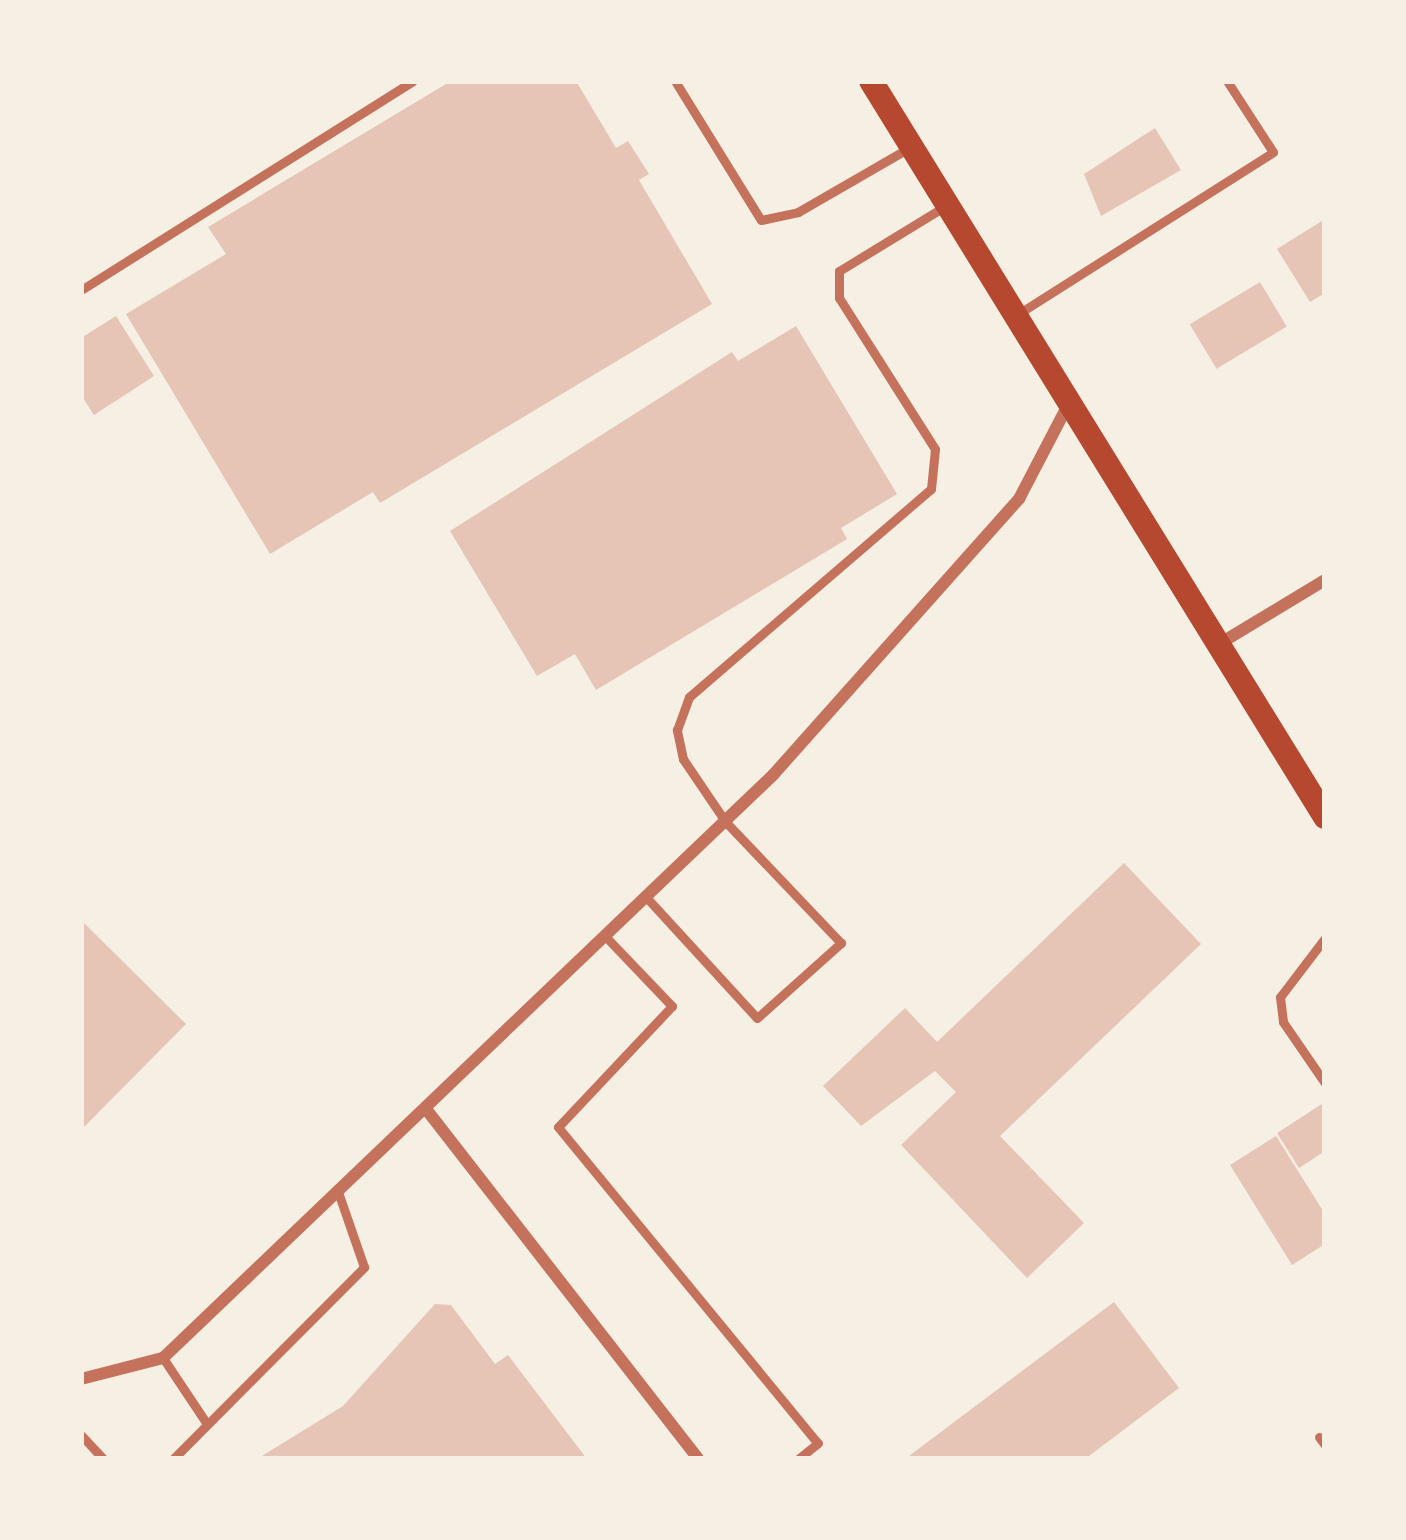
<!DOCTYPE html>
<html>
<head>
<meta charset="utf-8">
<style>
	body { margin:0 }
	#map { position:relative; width:1406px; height:1540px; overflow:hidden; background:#f6efe4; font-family:"Public Sans",sans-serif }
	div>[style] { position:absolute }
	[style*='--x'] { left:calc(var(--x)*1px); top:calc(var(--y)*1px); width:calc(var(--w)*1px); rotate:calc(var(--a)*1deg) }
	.building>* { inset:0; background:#e6c5b7; transform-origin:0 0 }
	.service>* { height:9px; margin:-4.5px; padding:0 4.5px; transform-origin:4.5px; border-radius:4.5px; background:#c5725c }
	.minor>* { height:12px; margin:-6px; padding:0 6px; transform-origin:6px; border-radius:6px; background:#c5725c }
	.secondary>* { height:24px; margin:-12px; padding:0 12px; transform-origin:12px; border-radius:12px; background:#b5482f }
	span { translate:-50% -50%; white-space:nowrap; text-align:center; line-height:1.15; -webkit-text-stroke:9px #f6efe4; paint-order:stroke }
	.frame { position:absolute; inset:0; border:84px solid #f6efe4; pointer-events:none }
</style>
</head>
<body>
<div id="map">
	<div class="building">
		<i style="clip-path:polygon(451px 81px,576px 81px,616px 148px,628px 141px,649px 174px,639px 180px,712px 304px,380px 503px,373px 492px,270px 554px,126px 314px,226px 254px,208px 227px)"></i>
		<i style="clip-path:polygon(1155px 128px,1181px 170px,1101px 216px,1084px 174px)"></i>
		<i style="clip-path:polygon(1325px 219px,1325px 293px,1310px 302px,1277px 249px)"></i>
		<i style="left:1260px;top:282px;width:52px;height:82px;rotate:59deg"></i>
		<i style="clip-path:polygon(116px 316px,154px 376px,94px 415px,81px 395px,81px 338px)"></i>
		<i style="clip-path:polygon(796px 326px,897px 494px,841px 528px,847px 539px,596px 690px,575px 654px,537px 676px,450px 531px,732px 352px,738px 361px)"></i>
		<i style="clip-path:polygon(1124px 863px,1201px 944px,1000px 1136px,1084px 1223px,1027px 1278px,901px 1145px,956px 1092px,935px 1071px,861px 1126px,823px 1086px,905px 1008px,937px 1042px)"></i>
		<i style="clip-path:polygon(81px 920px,186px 1024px,81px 1130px)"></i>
		<i style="clip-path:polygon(1325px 1102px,1325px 1151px,1299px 1168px,1277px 1133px)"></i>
		<i style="clip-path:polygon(1276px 1136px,1325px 1214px,1325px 1244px,1292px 1265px,1230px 1165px)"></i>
		<i style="clip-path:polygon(1114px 1302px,1179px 1388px,1085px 1459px,905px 1459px)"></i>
		<i style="clip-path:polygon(435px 1304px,451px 1305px,495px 1364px,508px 1355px,587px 1459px,257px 1459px,343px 1406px)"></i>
	</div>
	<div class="service">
		<i style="--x:675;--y:81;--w:163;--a:58.3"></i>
		<i style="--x:761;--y:220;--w:38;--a:-12"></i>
		<i style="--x:798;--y:212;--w:126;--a:-30"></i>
		<i style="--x:81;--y:290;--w:392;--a:-32.2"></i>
		<i style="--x:1018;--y:314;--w:302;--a:-32.4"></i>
		<i style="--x:1273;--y:152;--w:85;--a:-122.9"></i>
		<i style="--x:646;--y:897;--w:164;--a:47.5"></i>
		<i style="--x:757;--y:1018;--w:113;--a:-41.8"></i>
		<i style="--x:841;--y:943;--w:168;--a:-133.6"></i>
		<i style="--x:725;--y:821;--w:75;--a:-124.1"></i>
		<i style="--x:683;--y:759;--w:30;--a:-102"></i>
		<i style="--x:677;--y:730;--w:35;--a:-70"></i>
		<i style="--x:689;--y:697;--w:319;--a:-40.7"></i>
		<i style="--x:931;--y:489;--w:40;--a:-84.3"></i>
		<i style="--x:935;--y:449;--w:179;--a:-122.4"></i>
		<i style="--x:839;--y:298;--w:27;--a:-90"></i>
		<i style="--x:839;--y:271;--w:123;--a:-31.4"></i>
		<i style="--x:605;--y:936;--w:97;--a:46.3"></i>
		<i style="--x:672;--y:1006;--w:166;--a:133.3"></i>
		<i style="--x:558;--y:1127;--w:409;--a:50.6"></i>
		<i style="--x:818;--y:1443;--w:26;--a:141"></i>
		<i style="--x:1325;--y:938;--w:74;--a:127.3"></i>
		<i style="--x:1280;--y:997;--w:25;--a:83"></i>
		<i style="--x:1283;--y:1022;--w:74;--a:55.5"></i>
		<i style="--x:163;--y:1358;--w:79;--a:56.3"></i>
		<i style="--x:81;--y:1435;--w:33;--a:47"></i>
		<i style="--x:1319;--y:1437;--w:10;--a:53"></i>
		<i style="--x:173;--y:1459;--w:271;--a:-45.1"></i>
		<i style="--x:364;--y:1267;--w:79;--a:-109.1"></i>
	</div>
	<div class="minor">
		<i style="--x:1219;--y:644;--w:124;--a:-31.1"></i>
		<i style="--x:426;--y:1109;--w:443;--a:52.1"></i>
		<i style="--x:81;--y:1379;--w:85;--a:-14.4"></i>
		<i style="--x:163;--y:1358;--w:844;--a:-43.7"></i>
		<i style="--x:773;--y:775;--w:370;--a:-48.3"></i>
		<i style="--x:1019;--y:499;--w:106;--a:-62.5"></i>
	</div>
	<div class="secondary">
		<i style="--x:871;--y:81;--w:865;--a:58.33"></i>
	</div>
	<div class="frame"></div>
</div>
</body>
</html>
